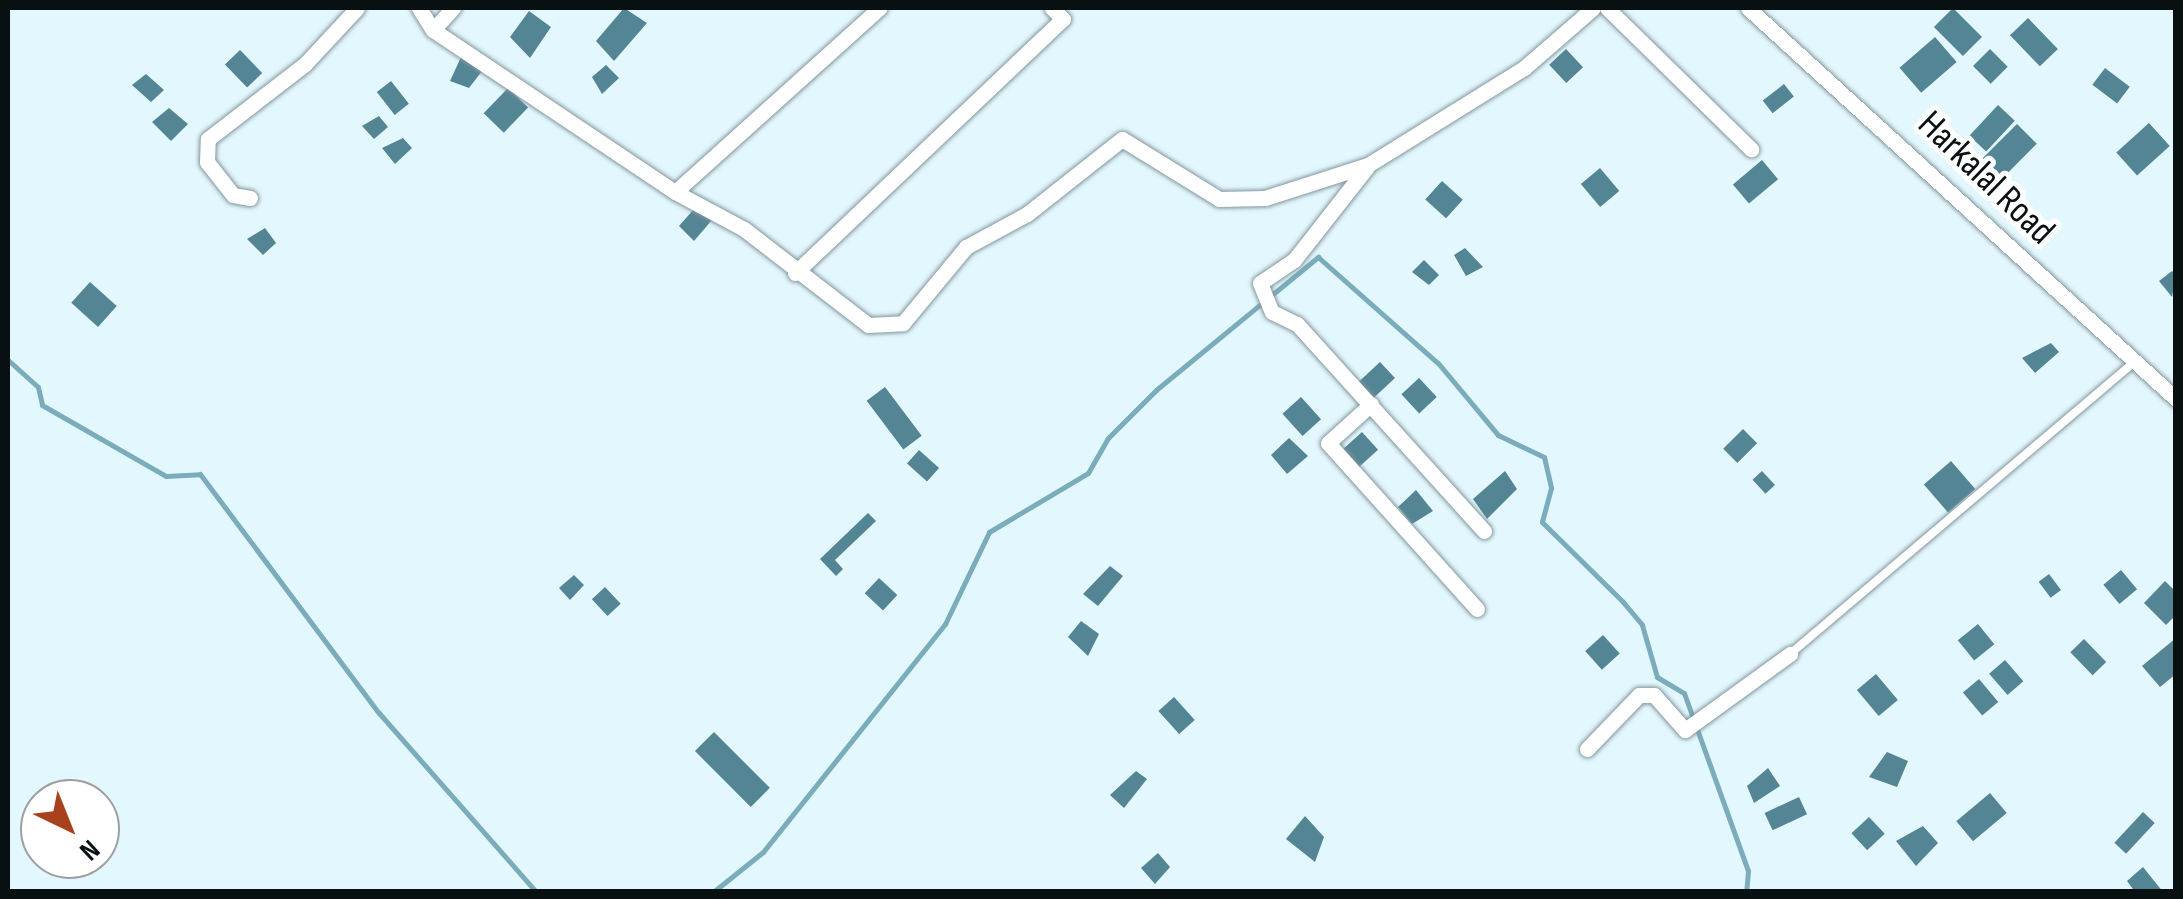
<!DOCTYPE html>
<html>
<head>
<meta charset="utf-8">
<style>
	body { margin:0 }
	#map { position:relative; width:2183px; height:899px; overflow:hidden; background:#e3f8fe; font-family:"Sofia Sans Condensed",sans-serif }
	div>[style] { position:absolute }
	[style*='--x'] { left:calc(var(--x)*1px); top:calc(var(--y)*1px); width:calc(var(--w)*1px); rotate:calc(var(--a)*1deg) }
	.stream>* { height:5px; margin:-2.5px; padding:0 2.5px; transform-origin:2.5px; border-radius:2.5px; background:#7aacbc }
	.building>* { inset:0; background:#538594; transform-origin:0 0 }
	.roads { filter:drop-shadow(0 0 2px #83969c) drop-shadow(0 0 2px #83969c) }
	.lane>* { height:8px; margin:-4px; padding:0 4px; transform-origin:4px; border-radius:4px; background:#fff }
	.street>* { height:15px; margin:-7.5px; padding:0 7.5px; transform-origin:7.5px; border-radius:7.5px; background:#fff }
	span { translate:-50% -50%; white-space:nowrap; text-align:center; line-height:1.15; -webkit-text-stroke:10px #fff; paint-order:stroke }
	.street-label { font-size:38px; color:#091012 }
	.frame { position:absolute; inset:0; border:10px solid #091012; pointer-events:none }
	.north { position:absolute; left:20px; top:779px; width:100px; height:100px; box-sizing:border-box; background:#fff; border:2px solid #9d9fa0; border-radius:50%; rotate:137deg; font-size:28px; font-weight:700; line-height:40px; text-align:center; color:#091012 }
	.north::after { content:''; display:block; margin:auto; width:35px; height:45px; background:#a8411d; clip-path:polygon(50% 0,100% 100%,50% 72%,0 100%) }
</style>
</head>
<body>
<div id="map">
	<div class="stream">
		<i style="--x:8;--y:360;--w:40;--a:42"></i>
		<i style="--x:38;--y:387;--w:18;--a:77"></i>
		<i style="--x:42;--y:405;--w:143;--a:29.8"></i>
		<i style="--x:166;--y:476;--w:34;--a:-3"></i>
		<i style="--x:200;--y:474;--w:299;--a:53.2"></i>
		<i style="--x:379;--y:713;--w:238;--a:48.7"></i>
		<i style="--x:713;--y:892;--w:64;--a:-38.7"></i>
		<i style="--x:763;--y:852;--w:292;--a:-51.4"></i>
		<i style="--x:945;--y:624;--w:102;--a:-64.4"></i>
		<i style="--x:989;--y:532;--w:115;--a:-30.8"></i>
		<i style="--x:1088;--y:473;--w:40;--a:-60.3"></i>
		<i style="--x:1108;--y:438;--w:68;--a:-45"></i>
		<i style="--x:1156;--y:390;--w:210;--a:-39.4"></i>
		<i style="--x:1318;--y:257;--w:160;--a:41.5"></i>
		<i style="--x:1438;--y:363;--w:94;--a:50.2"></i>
		<i style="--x:1498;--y:435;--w:51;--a:25.6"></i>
		<i style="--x:1544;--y:457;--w:32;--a:77"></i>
		<i style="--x:1551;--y:488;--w:35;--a:105"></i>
		<i style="--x:1542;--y:522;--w:114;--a:44.6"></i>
		<i style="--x:1623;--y:602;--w:30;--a:50"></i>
		<i style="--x:1642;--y:625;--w:54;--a:73.9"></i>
		<i style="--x:1657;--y:677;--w:31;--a:31"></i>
		<i style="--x:1684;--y:693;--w:189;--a:70.2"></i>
		<i style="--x:1748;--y:871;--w:21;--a:95"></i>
	</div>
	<div class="building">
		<i style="clip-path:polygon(624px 8px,647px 23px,614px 61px,596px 41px)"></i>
		<i style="left:1953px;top:8px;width:41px;height:27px;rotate:45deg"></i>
		<i style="clip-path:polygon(529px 11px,551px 27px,530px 58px,510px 37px)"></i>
		<i style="left:2028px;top:18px;width:43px;height:25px;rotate:46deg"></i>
		<i style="left:1935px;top:37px;width:33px;height:47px;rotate:49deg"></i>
		<i style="left:1566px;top:49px;width:25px;height:23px;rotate:47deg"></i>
		<i style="left:1990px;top:49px;width:25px;height:24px;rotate:45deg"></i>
		<i style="left:240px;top:50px;width:32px;height:21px;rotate:46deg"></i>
		<i style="clip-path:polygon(462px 55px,486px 66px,469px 88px,450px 81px)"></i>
		<i style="clip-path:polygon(606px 65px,619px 78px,602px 94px,592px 77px)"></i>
		<i style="left:2105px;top:68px;width:31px;height:21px;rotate:37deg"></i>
		<i style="clip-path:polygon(146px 74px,164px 90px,151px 102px,132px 85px)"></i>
		<i style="left:391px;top:81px;width:29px;height:18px;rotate:52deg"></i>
		<i style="left:1784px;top:84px;width:16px;height:27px;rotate:52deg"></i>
		<i style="left:508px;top:88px;width:28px;height:35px;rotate:44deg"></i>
		<i style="left:1998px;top:105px;width:23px;height:42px;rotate:43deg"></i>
		<i style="clip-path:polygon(169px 108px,188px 124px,171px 141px,152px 122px)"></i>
		<i style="clip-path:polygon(379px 116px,388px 127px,374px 139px,362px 126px)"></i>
		<i style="left:2149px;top:123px;width:31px;height:44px;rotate:48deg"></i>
		<i style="left:2017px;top:124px;width:28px;height:50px;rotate:45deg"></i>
		<i style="clip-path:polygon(403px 138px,412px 148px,395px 164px,382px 148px)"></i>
		<i style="left:1762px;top:160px;width:25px;height:38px;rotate:50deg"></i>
		<i style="left:1600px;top:168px;width:30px;height:25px;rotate:50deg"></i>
		<i style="left:1442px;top:181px;width:28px;height:25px;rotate:42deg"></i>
		<i style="clip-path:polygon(694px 209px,712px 220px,694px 241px,679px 226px)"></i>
		<i style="clip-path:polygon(265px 228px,276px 243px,263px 255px,247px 239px)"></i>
		<i style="clip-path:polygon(1465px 248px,1483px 267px,1466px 276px,1454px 255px)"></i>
		<i style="clip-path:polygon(1424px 260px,1439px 275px,1429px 285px,1412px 272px)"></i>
		<i style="clip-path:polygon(2172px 271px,2176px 275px,2172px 297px,2159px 281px)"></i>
		<i style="left:90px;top:282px;width:36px;height:28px;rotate:42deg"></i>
		<i style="clip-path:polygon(2051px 343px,2059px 352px,2035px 373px,2022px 358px)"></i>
		<i style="left:1380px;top:362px;width:22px;height:33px;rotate:47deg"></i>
		<i style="left:1419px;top:378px;width:26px;height:24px;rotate:47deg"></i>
		<i style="left:885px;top:387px;width:61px;height:23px;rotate:53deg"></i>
		<i style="left:1301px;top:397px;width:30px;height:25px;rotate:48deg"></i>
		<i style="left:1743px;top:429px;width:20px;height:28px;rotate:45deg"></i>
		<i style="left:1362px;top:432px;width:24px;height:29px;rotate:48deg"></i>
		<i style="clip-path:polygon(1289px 438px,1308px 456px,1287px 474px,1271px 455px)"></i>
		<i style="left:919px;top:450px;width:27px;height:18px;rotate:42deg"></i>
		<i style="left:1951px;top:461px;width:37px;height:36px;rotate:49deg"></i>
		<i style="clip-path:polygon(1505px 471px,1517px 489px,1487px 519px,1473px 499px)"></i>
		<i style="left:1762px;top:471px;width:19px;height:13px;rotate:47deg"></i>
		<i style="clip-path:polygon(1416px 490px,1433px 511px,1412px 524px,1398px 507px)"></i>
		<i style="clip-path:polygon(868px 513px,876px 521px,835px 560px,843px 569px,836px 576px,820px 559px)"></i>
		<i style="clip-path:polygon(1110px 566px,1123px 576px,1098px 606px,1083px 594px)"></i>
		<i style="left:2121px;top:570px;width:25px;height:23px;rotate:50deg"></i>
		<i style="left:2049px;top:574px;width:20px;height:13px;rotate:53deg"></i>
		<i style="clip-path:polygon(574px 575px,584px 585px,570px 600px,559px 588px)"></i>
		<i style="left:879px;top:578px;width:25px;height:21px;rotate:43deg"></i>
		<i style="clip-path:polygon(2165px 581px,2176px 592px,2176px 615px,2166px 625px,2144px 603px)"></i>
		<i style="left:605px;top:587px;width:23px;height:18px;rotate:47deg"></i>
		<i style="clip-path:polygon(1081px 621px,1099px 634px,1088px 656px,1068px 637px)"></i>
		<i style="left:1978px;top:624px;width:26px;height:26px;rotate:51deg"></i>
		<i style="left:1603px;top:635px;width:25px;height:24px;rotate:48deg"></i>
		<i style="clip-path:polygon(2176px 638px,2176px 674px,2160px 687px,2142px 666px)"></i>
		<i style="left:2084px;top:639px;width:32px;height:19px;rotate:46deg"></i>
		<i style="left:2005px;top:660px;width:28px;height:21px;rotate:49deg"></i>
		<i style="left:1876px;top:674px;width:34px;height:25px;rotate:50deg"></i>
		<i style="left:1979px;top:679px;width:30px;height:21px;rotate:50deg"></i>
		<i style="left:1174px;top:697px;width:31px;height:21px;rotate:48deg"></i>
		<i style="left:714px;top:732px;width:79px;height:27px;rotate:45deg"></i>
		<i style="clip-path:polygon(1887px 752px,1908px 761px,1897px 787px,1869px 777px)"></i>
		<i style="clip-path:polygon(1768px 768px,1780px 786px,1754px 803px,1747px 786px)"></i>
		<i style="clip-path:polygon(1136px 771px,1147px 779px,1124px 808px,1110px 795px)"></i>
		<i style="left:1990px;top:793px;width:26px;height:44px;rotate:50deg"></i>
		<i style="left:1799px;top:797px;width:19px;height:38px;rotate:65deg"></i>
		<i style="left:2143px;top:812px;width:16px;height:42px;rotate:43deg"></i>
		<i style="clip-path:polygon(1305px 816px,1324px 837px,1315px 862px,1286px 839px)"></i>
		<i style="left:1869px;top:817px;width:23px;height:24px;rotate:47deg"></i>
		<i style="clip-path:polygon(1923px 826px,1938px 843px,1916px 866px,1896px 841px)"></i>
		<i style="clip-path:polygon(1158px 853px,1170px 867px,1155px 884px,1141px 868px)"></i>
		<i style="clip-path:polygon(2143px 867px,2163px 892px,2135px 892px,2127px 881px)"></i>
	</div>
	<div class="roads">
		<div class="lane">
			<i style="--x:1790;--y:654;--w:450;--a:-40.3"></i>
		</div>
		<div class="street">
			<i style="--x:419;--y:8;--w:26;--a:58"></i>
			<i style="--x:433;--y:30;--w:291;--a:33.8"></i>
			<i style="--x:675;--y:192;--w:78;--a:28.2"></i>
			<i style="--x:744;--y:229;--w:157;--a:37.7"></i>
			<i style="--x:868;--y:325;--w:35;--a:-3"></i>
			<i style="--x:903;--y:323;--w:99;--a:-50.3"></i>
			<i style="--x:966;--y:247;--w:69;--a:-28.4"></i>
			<i style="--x:1027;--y:214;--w:121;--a:-38.3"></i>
			<i style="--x:1122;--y:139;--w:114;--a:31.7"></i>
			<i style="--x:1219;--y:199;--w:46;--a:-1.2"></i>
			<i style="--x:1265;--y:198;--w:108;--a:-17.8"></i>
			<i style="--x:1368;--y:165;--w:184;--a:-31.9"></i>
			<i style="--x:1524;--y:68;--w:91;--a:-41"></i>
			<i style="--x:1607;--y:8;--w:202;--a:44.4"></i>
			<i style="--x:1748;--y:8;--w:580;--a:42.41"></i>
			<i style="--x:433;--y:30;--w:30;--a:-48"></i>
			<i style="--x:1367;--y:167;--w:118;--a:128.1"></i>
			<i style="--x:1294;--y:260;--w:41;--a:145.9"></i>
			<i style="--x:1260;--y:283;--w:31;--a:68"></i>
			<i style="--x:1272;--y:312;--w:28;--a:26"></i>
			<i style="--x:1297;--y:324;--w:279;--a:47.9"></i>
			<i style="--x:675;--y:192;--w:275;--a:-42"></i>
			<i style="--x:250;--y:198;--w:17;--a:-170"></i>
			<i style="--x:233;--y:195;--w:42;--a:-128.2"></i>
			<i style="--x:207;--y:162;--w:23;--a:-88"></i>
			<i style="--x:208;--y:139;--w:123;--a:-37.7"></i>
			<i style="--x:305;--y:64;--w:76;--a:-47.1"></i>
			<i style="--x:795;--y:273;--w:369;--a:-43.5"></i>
			<i style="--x:1063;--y:19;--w:16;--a:-135"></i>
			<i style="--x:1371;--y:404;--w:58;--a:137.8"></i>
			<i style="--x:1328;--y:443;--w:223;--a:48.1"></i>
			<i style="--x:1587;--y:749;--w:75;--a:-46.1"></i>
			<i style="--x:1639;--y:695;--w:15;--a:0"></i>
			<i style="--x:1654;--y:695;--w:47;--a:48.5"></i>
			<i style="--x:1685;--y:730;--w:130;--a:-35.9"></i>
		</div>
	</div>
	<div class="street-label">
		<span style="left:1986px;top:178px;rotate:44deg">Harkalal Road</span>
	</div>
	<div class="frame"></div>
	<div class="north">N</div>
</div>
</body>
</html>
